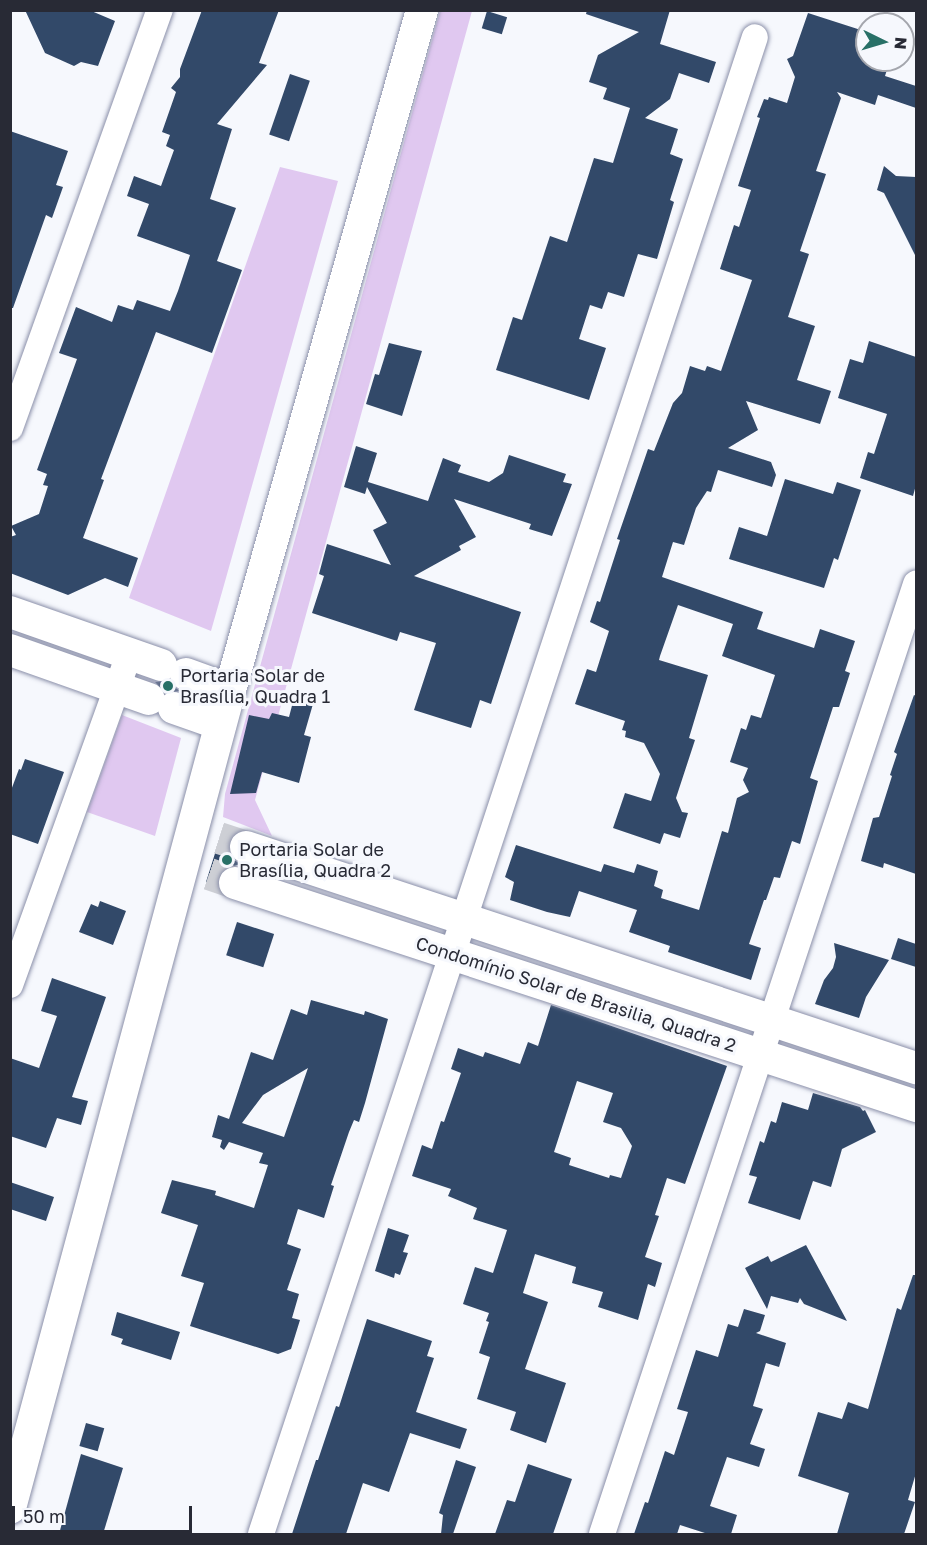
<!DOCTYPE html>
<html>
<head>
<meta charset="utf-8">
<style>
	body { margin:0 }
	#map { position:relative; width:927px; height:1545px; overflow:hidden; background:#f6f8fd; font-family:"Golos Text",sans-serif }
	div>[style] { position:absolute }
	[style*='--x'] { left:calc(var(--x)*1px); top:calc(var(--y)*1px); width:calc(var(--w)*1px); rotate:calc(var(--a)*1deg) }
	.green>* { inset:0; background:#e0c8f0 }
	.building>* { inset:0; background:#324969; transform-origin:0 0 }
	.tertiary-tunnel>* { height:32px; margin-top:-16px; transform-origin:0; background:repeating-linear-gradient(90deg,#cdcfd5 0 32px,transparent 0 48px) }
	.roads { filter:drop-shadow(0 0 2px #8a8fa9) drop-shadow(0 0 2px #8a8fa9) }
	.minor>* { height:26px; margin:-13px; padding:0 13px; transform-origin:13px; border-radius:13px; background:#fff }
	.tertiary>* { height:32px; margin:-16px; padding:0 16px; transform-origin:16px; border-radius:16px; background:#fff }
	.dots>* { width:16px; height:16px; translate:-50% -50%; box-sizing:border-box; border:3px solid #f6f8fd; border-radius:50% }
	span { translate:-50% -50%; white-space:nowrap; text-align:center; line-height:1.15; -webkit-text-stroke:6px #f6f8fd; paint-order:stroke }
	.poi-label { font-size:18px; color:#282a35 }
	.left { translate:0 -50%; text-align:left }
	.street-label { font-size:18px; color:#282a35 }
	.frame { position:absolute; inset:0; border:12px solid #282a35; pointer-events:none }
	.north { position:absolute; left:855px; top:12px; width:60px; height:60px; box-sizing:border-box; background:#f6f8fd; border:2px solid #a4a6ad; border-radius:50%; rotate:95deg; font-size:16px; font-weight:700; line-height:24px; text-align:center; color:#282a35 }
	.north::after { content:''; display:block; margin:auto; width:21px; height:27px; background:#287067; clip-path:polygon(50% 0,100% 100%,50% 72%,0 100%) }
	.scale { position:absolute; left:12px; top:1506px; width:180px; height:27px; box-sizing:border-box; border:3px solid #282a35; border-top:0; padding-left:8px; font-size:18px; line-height:21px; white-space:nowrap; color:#282a35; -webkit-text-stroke:4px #f6f8fd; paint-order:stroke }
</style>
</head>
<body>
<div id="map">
	<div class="green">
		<i style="clip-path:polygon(440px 11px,472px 11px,255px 800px,272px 836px,223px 817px,225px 794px)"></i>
		<i style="clip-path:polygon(280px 167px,338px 181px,211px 631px,129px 598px)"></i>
		<i style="clip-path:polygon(122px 715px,181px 738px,155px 836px,87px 812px)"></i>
	</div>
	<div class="building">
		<i style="clip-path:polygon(25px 10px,89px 10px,115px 21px,98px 66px,81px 62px,74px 66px,45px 53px)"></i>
		<i style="clip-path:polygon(202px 10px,279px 10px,259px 63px,267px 65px,217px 124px,232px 129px,210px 199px,236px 208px,217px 261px,242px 270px,212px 353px,156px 332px,101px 479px,104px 480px,83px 538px,138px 558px,128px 587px,105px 578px,68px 595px,10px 573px,10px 537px,16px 535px,11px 526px,39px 514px,48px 486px,43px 485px,47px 474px,37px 470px,77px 359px,59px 353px,76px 307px,112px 322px,118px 305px,133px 310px,137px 300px,170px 311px,178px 291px,190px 255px,137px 236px,149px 204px,127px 196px,134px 176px,161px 186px,174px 150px,166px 146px,170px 135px,162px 132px,176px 92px,171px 88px,180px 77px,180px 69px)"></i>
		<i style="clip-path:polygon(587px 10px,670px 10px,660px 44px,716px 62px,709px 83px,679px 73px,670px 99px,645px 118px,678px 129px,670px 154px,683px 159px,670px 200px,674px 202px,657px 259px,638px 254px,624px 297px,608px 292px,602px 309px,590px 305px,579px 339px,606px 348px,589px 400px,496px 370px,513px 317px,522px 320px,550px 236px,567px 242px,594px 158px,613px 163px,630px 108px,603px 99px,607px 88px,589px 82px,598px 55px,639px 32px,586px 14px)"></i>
		<i style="left:487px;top:11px;width:21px;height:18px;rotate:17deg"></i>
		<i style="clip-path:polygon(808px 13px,867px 32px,867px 60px,890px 60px,885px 76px,916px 86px,916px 108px,878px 95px,875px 105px,837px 92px,841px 98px,816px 171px,826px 174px,800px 251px,809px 254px,788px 317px,815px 326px,797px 380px,831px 391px,820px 424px,746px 401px,758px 430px,728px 448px,771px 462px,776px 475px,772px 487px,718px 470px,711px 492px,707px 491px,696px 508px,684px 545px,673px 542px,662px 577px,763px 612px,757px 629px,814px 648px,820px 629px,855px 641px,845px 671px,850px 673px,839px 707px,833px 707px,810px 778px,818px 781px,800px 844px,792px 841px,780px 878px,774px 877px,766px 900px,764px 900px,749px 944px,761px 948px,751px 980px,668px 952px,670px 946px,629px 932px,637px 910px,579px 891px,570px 917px,547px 912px,510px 900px,514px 882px,505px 877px,516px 845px,601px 872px,604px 864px,634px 873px,637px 864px,658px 871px,654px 886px,663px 890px,661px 898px,699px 910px,722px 831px,728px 833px,737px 798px,749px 792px,743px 780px,748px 768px,730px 762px,741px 728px,746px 730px,751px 715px,761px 718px,775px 675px,722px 656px,733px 624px,678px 605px,660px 656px,659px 660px,708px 675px,689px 738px,695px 740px,676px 798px,682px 812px,688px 813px,680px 838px,664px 833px,660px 844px,613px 828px,625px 793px,651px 801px,660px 774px,644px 743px,625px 737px,626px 731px,622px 730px,625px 721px,575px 704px,587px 669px,596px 672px,609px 631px,590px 622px,597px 601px,600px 602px,620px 540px,617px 539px,648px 449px,654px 451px,673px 403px,682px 393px,690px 366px,705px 371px,707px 366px,721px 371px,752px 280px,720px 269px,734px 225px,739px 227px,751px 190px,738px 186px,760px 118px,757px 117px,764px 99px,768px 100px,769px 97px,787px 103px,795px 77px,787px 59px,793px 56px)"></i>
		<i style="left:290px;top:74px;width:21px;height:64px;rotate:19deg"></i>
		<i style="clip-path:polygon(10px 131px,68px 151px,56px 185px,63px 187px,52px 218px,46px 215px,13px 308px,10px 308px)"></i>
		<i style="clip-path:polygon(884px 166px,896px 176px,916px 177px,916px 257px,884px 193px,877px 190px)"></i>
		<i style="clip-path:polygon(869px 341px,916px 357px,916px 485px,913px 496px,860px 478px,868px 452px,874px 454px,887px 414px,838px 398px,850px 359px,863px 363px)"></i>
		<i style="clip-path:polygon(389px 343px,422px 351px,402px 416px,366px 404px,375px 374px,379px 375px)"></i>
		<i style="clip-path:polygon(356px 446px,377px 453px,368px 482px,428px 501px,443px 458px,461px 465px,458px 472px,489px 482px,503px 473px,509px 455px,566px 474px,563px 482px,572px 484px,552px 536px,529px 529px,531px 524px,454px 499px,476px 537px,459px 546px,461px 550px,414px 576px,521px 612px,491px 704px,480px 700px,471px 728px,414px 710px,436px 643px,400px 632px,397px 641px,312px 613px,324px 576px,319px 574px,327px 544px,391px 565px,373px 530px,387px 523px,367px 487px,365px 494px,344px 487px)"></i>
		<i style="clip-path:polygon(785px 479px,833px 494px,837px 482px,861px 490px,838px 560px,834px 558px,824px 588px,729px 559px,739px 527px,767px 536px)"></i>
		<i style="clip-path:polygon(170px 680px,173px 686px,180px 691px,165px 693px,155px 682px)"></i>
		<i style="clip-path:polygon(914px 695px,916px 696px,916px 874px,884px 863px,883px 868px,861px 861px,873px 818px,879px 817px,892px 776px,890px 775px,897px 754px,894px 752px)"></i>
		<i style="clip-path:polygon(294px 698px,313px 704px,304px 735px,311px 737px,299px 783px,262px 772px,256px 793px,230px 794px,249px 715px,269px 719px,272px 713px,289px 717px)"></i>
		<i style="clip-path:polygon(25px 759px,64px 772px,38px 844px,10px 834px,10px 793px,19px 769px,21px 770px)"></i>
		<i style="clip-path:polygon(223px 828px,237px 832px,229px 841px,228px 850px,232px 858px,240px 864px,223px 870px,217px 885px,206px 882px)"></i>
		<i style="clip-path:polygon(100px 901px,126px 911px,113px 945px,79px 932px,91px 904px,98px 907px)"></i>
		<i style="left:237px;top:922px;width:39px;height:35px;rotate:18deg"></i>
		<i style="clip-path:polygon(898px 938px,916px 944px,916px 967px,891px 959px)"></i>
		<i style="clip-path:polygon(834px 943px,889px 960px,866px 997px,859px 1018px,815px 1004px,824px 980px,833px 968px,836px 957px)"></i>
		<i style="clip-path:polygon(52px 978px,106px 997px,72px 1097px,88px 1101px,81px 1125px,57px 1118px,46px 1148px,10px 1136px,10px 1058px,39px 1068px,57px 1016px,41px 1011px)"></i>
		<i style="clip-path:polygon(evenodd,311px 1000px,364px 1015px,365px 1011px,388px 1019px,365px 1103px,359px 1122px,354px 1120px,349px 1132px,331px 1185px,334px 1186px,324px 1218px,298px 1209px,287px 1244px,301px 1249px,287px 1290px,299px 1294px,292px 1318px,300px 1320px,291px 1349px,278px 1354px,190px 1326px,204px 1283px,181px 1276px,198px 1225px,161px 1213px,172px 1180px,216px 1191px,215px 1195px,254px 1208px,268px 1165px,259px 1163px,263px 1153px,229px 1142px,224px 1150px,220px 1147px,222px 1140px,212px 1137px,218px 1115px,229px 1119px,251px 1052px,273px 1060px,291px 1009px,307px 1015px,311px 1000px,308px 1068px,284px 1137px,242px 1123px,263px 1095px,308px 1068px)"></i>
		<i style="clip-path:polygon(evenodd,551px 1005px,727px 1066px,685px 1184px,667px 1178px,655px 1215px,659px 1216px,645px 1257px,662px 1263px,655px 1287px,648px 1284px,638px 1320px,598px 1307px,603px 1292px,572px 1283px,576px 1267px,535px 1254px,523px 1293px,548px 1302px,525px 1369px,566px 1383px,546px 1443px,510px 1430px,516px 1412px,477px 1399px,490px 1357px,479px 1353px,489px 1322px,486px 1321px,489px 1313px,463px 1304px,475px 1267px,493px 1273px,507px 1230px,473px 1219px,477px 1208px,448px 1196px,451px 1189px,412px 1176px,422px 1145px,432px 1149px,441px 1121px,444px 1122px,461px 1073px,451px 1069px,458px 1048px,483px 1057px,485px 1052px,520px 1064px,528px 1042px,538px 1046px,551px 1005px,577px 1081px,613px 1093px,603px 1122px,621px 1128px,632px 1146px,621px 1178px,610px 1175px,609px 1178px,569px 1165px,571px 1158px,554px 1152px,577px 1081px)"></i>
		<i style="clip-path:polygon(813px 1093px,860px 1107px,863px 1111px,865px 1110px,876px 1132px,842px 1149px,831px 1187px,813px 1181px,800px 1220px,748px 1203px,757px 1177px,749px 1175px,760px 1141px,764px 1143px,771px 1121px,776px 1123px,782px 1102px,808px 1110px)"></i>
		<i style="clip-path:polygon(10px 1182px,54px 1197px,46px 1221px,10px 1209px)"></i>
		<i style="clip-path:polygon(388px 1228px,409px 1235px,403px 1252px,408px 1253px,400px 1275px,395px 1273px,394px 1278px,375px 1271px)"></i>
		<i style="clip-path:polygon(806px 1245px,847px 1321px,804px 1304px,800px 1298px,798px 1303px,771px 1296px,767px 1309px,745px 1268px,768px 1256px,771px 1262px)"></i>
		<i style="clip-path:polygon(913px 1275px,916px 1275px,916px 1473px,908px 1500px,915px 1502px,904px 1534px,837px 1534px,849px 1493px,798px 1476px,818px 1412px,842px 1419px,848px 1402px,868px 1409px,897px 1308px,901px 1310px)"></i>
		<i style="clip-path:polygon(744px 1309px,765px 1315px,760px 1331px,756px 1333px,786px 1343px,779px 1367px,766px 1363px,753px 1406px,763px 1409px,750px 1444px,765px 1449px,759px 1467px,727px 1457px,710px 1506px,737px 1515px,731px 1534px,708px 1534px,680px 1525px,677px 1534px,634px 1534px,645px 1502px,648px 1503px,665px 1451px,674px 1455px,688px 1412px,677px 1409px,696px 1350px,718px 1357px,728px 1324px,738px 1327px)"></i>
		<i style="clip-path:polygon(117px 1312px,180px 1332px,171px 1360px,121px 1344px,123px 1339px,111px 1335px)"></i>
		<i style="clip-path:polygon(367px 1319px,432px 1341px,427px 1356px,434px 1358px,416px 1412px,467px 1429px,460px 1449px,410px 1433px,389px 1492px,363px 1483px,346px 1534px,292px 1534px,316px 1460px,318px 1460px,336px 1406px,339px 1407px)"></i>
		<i style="left:86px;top:1423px;width:19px;height:24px;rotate:16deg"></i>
		<i style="clip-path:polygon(81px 1454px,123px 1468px,103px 1534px,59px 1534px)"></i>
		<i style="clip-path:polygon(456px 1460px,476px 1467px,453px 1534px,441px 1534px,443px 1515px,439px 1513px)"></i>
		<i style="clip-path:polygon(528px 1464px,572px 1479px,553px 1534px,495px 1534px,507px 1500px,515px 1502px)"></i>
	</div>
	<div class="tertiary-tunnel">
		<i style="--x:219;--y:838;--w:28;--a:18"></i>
		<i style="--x:209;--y:874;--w:28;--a:19"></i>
	</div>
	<div class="roads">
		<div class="minor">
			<i style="--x:10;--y:428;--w:444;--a:-70.3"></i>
			<i style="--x:10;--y:985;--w:352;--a:-70.2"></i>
			<i style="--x:261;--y:1534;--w:1576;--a:-71.74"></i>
			<i style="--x:602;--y:1534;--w:1001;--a:-71.71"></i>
		</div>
		<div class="tertiary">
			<i style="--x:10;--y:612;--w:160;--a:19.3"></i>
			<i style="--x:10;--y:650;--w:147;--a:19.4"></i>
			<i style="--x:186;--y:674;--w:47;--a:20"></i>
			<i style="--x:174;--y:708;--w:49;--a:19.2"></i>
			<i style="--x:246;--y:847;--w:706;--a:18.26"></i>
			<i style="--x:235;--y:883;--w:717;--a:18.13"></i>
			<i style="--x:10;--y:1508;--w:847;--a:-74.95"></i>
			<i style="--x:230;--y:690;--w:707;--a:-74.23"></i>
		</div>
	</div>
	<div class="dots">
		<i style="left:168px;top:686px;background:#287067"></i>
		<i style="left:227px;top:860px;background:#287067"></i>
	</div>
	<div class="poi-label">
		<span class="left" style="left:180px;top:686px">Portaria Solar de<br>Brasília, Quadra 1</span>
		<span class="left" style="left:239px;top:860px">Portaria Solar de<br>Brasília, Quadra 2</span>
	</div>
	<div class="street-label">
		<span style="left:576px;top:994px;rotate:18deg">Condomínio Solar de Brasilia, Quadra 2</span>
	</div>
	<div class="frame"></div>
	<div class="north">N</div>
	<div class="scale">50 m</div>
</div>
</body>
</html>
